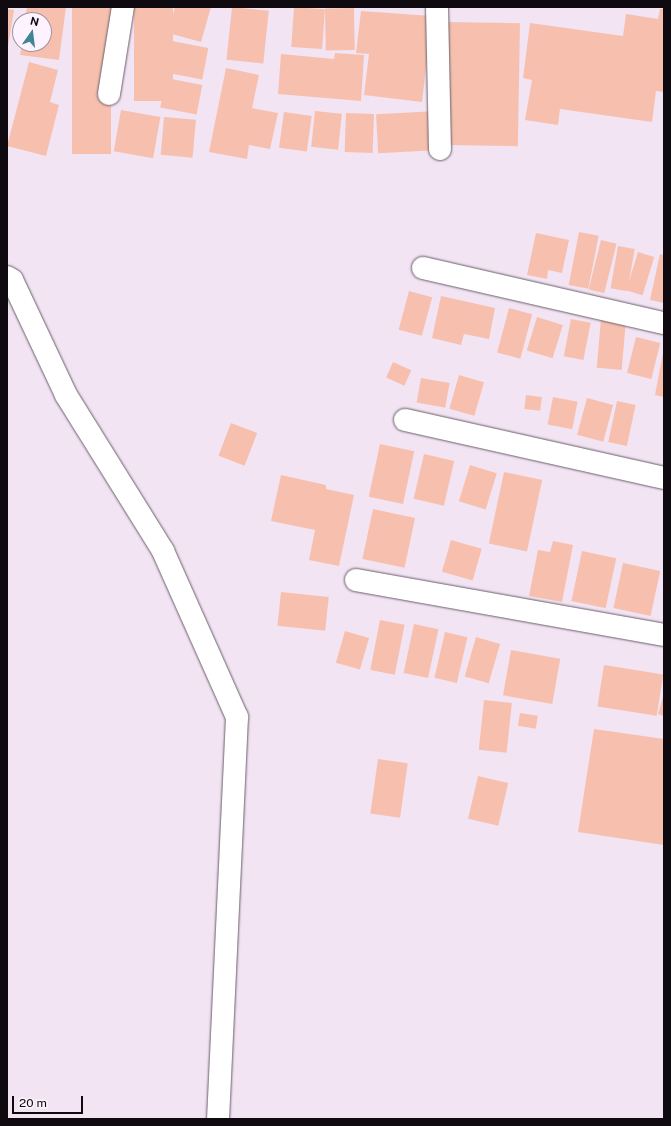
<!DOCTYPE html>
<html>
<head>
<meta charset="utf-8">
<style>
	body { margin:0 }
	#map { position:relative; width:671px; height:1126px; overflow:hidden; background:#f2e4f3; font-family:"Public Sans",sans-serif }
	div>[style] { position:absolute }
	[style*='--x'] { left:calc(var(--x)*1px); top:calc(var(--y)*1px); width:calc(var(--w)*1px); rotate:calc(var(--a)*1deg) }
	.building>* { inset:0; background:#f7c0ae; transform-origin:0 0 }
	.roads { filter:drop-shadow(0 0 1px #6a5e6b) drop-shadow(0 0 1px #6a5e6b) }
	.minor>* { height:22px; margin:-11px; padding:0 11px; transform-origin:11px; border-radius:11px; background:#fff }
	span { translate:-50% -50%; white-space:nowrap; text-align:center; line-height:1.15; -webkit-text-stroke:3px #fdf2fe; paint-order:stroke }
	.frame { position:absolute; inset:0; border:8px solid #0f0a0f; pointer-events:none }
	.north { position:absolute; left:12px; top:12px; width:40px; height:40px; box-sizing:border-box; background:#fdf2fe; border:1px solid #9e959e; border-radius:50%; rotate:14deg; font-size:11px; font-weight:700; line-height:16px; text-align:center; color:#0f0a0f }
	.north::after { content:''; display:block; margin:auto; width:14px; height:18px; background:#408592; clip-path:polygon(50% 0,100% 100%,50% 72%,0 100%) }
	.scale { position:absolute; left:12px; top:1096px; width:71px; height:18px; box-sizing:border-box; border:2px solid #0f0a0f; border-top:0; padding-left:5px; font-size:12px; line-height:14px; white-space:nowrap; color:#0f0a0f; -webkit-text-stroke:3px #fdf2fe; paint-order:stroke }
</style>
</head>
<body>
<div id="map">
	<div class="building">
		<i style="clip-path:polygon(27px 7px,66px 7px,59px 60px,20px 55px,22px 44px,44px 44px,44px 20px,25px 20px)"></i>
		<i style="left:72px;top:7px;width:39px;height:147px"></i>
		<i style="left:134px;top:7px;width:39px;height:94px"></i>
		<i style="clip-path:polygon(175px 7px,211px 7px,201px 42px,168px 33px)"></i>
		<i style="left:232px;top:7px;width:37px;height:53px;rotate:6deg"></i>
		<i style="left:294px;top:7px;width:31px;height:40px;rotate:4deg"></i>
		<i style="left:354px;top:8px;width:42px;height:29px;rotate:89deg"></i>
		<i style="clip-path:polygon(7px 9px,14px 10px,8px 46px,7px 46px)"></i>
		<i style="clip-path:polygon(660px 9px,664px 9px,664px 92px,656px 91px,652px 122px,560px 109px,558px 125px,525px 120px,532px 80px,523px 78px,530px 23px,623px 36px,626px 14px,658px 19px)"></i>
		<i style="clip-path:polygon(361px 11px,432px 16px,422px 102px,364px 95px,369px 54px,356px 53px)"></i>
		<i style="left:447px;top:22px;width:73px;height:123px;rotate:1deg"></i>
		<i style="left:172px;top:41px;width:37px;height:32px;rotate:11deg"></i>
		<i style="clip-path:polygon(335px 53px,364px 55px,361px 101px,278px 94px,281px 54px,334px 59px)"></i>
		<i style="clip-path:polygon(29px 62px,58px 70px,50px 102px,59px 105px,46px 156px,7px 146px)"></i>
		<i style="clip-path:polygon(226px 68px,259px 75px,252px 108px,278px 113px,270px 149px,249px 145px,247px 159px,209px 152px)"></i>
		<i style="left:166px;top:78px;width:37px;height:30px;rotate:11deg"></i>
		<i style="left:121px;top:110px;width:40px;height:42px;rotate:10deg"></i>
		<i style="left:315px;top:111px;width:27px;height:36px;rotate:6deg"></i>
		<i style="left:437px;top:111px;width:39px;height:61px;rotate:87deg"></i>
		<i style="left:284px;top:112px;width:28px;height:36px;rotate:8deg"></i>
		<i style="left:346px;top:113px;width:28px;height:39px;rotate:2deg"></i>
		<i style="left:164px;top:117px;width:32px;height:38px;rotate:5deg"></i>
		<i style="left:579px;top:232px;width:20px;height:54px;rotate:11deg"></i>
		<i style="clip-path:polygon(536px 233px,569px 240px,562px 273px,548px 270px,547px 279px,527px 275px)"></i>
		<i style="left:601px;top:240px;width:16px;height:51px;rotate:14deg"></i>
		<i style="left:618px;top:246px;width:17px;height:43px;rotate:10deg"></i>
		<i style="left:638px;top:252px;width:17px;height:40px;rotate:17deg"></i>
		<i style="clip-path:polygon(660px 254px,664px 255px,664px 303px,650px 300px)"></i>
		<i style="left:409px;top:291px;width:24px;height:40px;rotate:15deg"></i>
		<i style="clip-path:polygon(441px 296px,495px 308px,489px 339px,464px 334px,461px 345px,432px 338px)"></i>
		<i style="left:509px;top:308px;width:24px;height:46px;rotate:15deg"></i>
		<i style="left:537px;top:317px;width:27px;height:35px;rotate:17deg"></i>
		<i style="left:571px;top:319px;width:20px;height:38px;rotate:11deg"></i>
		<i style="left:601px;top:319px;width:25px;height:49px;rotate:5deg"></i>
		<i style="left:636px;top:337px;width:25px;height:37px;rotate:14deg"></i>
		<i style="clip-path:polygon(663px 353px,664px 353px,664px 397px,655px 395px)"></i>
		<i style="left:393px;top:362px;width:20px;height:17px;rotate:24deg"></i>
		<i style="left:459px;top:375px;width:26px;height:35px;rotate:16deg"></i>
		<i style="left:421px;top:378px;width:29px;height:25px;rotate:10deg"></i>
		<i style="left:526px;top:395px;width:16px;height:14px;rotate:7deg"></i>
		<i style="left:553px;top:397px;width:25px;height:28px;rotate:11deg"></i>
		<i style="left:587px;top:398px;width:27px;height:38px;rotate:15deg"></i>
		<i style="left:617px;top:401px;width:19px;height:42px;rotate:12deg"></i>
		<i style="left:231px;top:423px;width:28px;height:35px;rotate:21deg"></i>
		<i style="left:380px;top:444px;width:35px;height:54px;rotate:12deg"></i>
		<i style="left:424px;top:454px;width:31px;height:46px;rotate:13deg"></i>
		<i style="left:470px;top:465px;width:28px;height:38px;rotate:17deg"></i>
		<i style="left:504px;top:472px;width:39px;height:73px;rotate:12deg"></i>
		<i style="clip-path:polygon(281px 475px,326px 485px,326px 489px,354px 495px,339px 566px,309px 560px,315px 530px,271px 521px)"></i>
		<i style="left:373px;top:509px;width:43px;height:51px;rotate:12deg"></i>
		<i style="left:451px;top:540px;width:32px;height:33px;rotate:16deg"></i>
		<i style="clip-path:polygon(553px 541px,573px 545px,562px 602px,529px 596px,538px 550px,550px 552px)"></i>
		<i style="left:582px;top:551px;width:35px;height:51px;rotate:12deg"></i>
		<i style="left:623px;top:563px;width:38px;height:46px;rotate:12deg"></i>
		<i style="left:281px;top:592px;width:48px;height:34px;rotate:6deg"></i>
		<i style="left:380px;top:620px;width:25px;height:51px;rotate:11deg"></i>
		<i style="left:414px;top:624px;width:25px;height:50px;rotate:12deg"></i>
		<i style="left:345px;top:631px;width:25px;height:33px;rotate:16deg"></i>
		<i style="left:445px;top:632px;width:23px;height:47px;rotate:13deg"></i>
		<i style="left:476px;top:637px;width:25px;height:41px;rotate:16deg"></i>
		<i style="left:511px;top:650px;width:50px;height:46px;rotate:10deg"></i>
		<i style="left:604px;top:665px;width:60px;height:42px;rotate:9deg"></i>
		<i style="clip-path:polygon(664px 694px,664px 716px,658px 714px)"></i>
		<i style="left:484px;top:700px;width:28px;height:50px;rotate:6deg"></i>
		<i style="left:520px;top:713px;width:18px;height:13px;rotate:9deg"></i>
		<i style="clip-path:polygon(594px 729px,664px 739px,664px 845px,578px 832px)"></i>
		<i style="left:378px;top:759px;width:30px;height:55px;rotate:8deg"></i>
		<i style="left:478px;top:776px;width:31px;height:44px;rotate:13deg"></i>
	</div>
	<div class="roads">
		<div class="minor">
			<i style="--x:437;--y:7;--w:142;--a:88.8"></i>
			<i style="--x:109;--y:94;--w:88;--a:-80.9"></i>
			<i style="--x:423;--y:268;--w:247;--a:12.9"></i>
			<i style="--x:7;--y:277;--w:6;--a:31"></i>
			<i style="--x:12;--y:280;--w:127;--a:64.8"></i>
			<i style="--x:66;--y:395;--w:184;--a:58.1"></i>
			<i style="--x:163;--y:551;--w:182;--a:66"></i>
			<i style="--x:237;--y:717;--w:402;--a:92.7"></i>
			<i style="--x:405;--y:420;--w:265;--a:12.6"></i>
			<i style="--x:356;--y:580;--w:313;--a:10.1"></i>
		</div>
	</div>
	<div class="frame"></div>
	<div class="north">N</div>
	<div class="scale">20 m</div>
</div>
</body>
</html>
